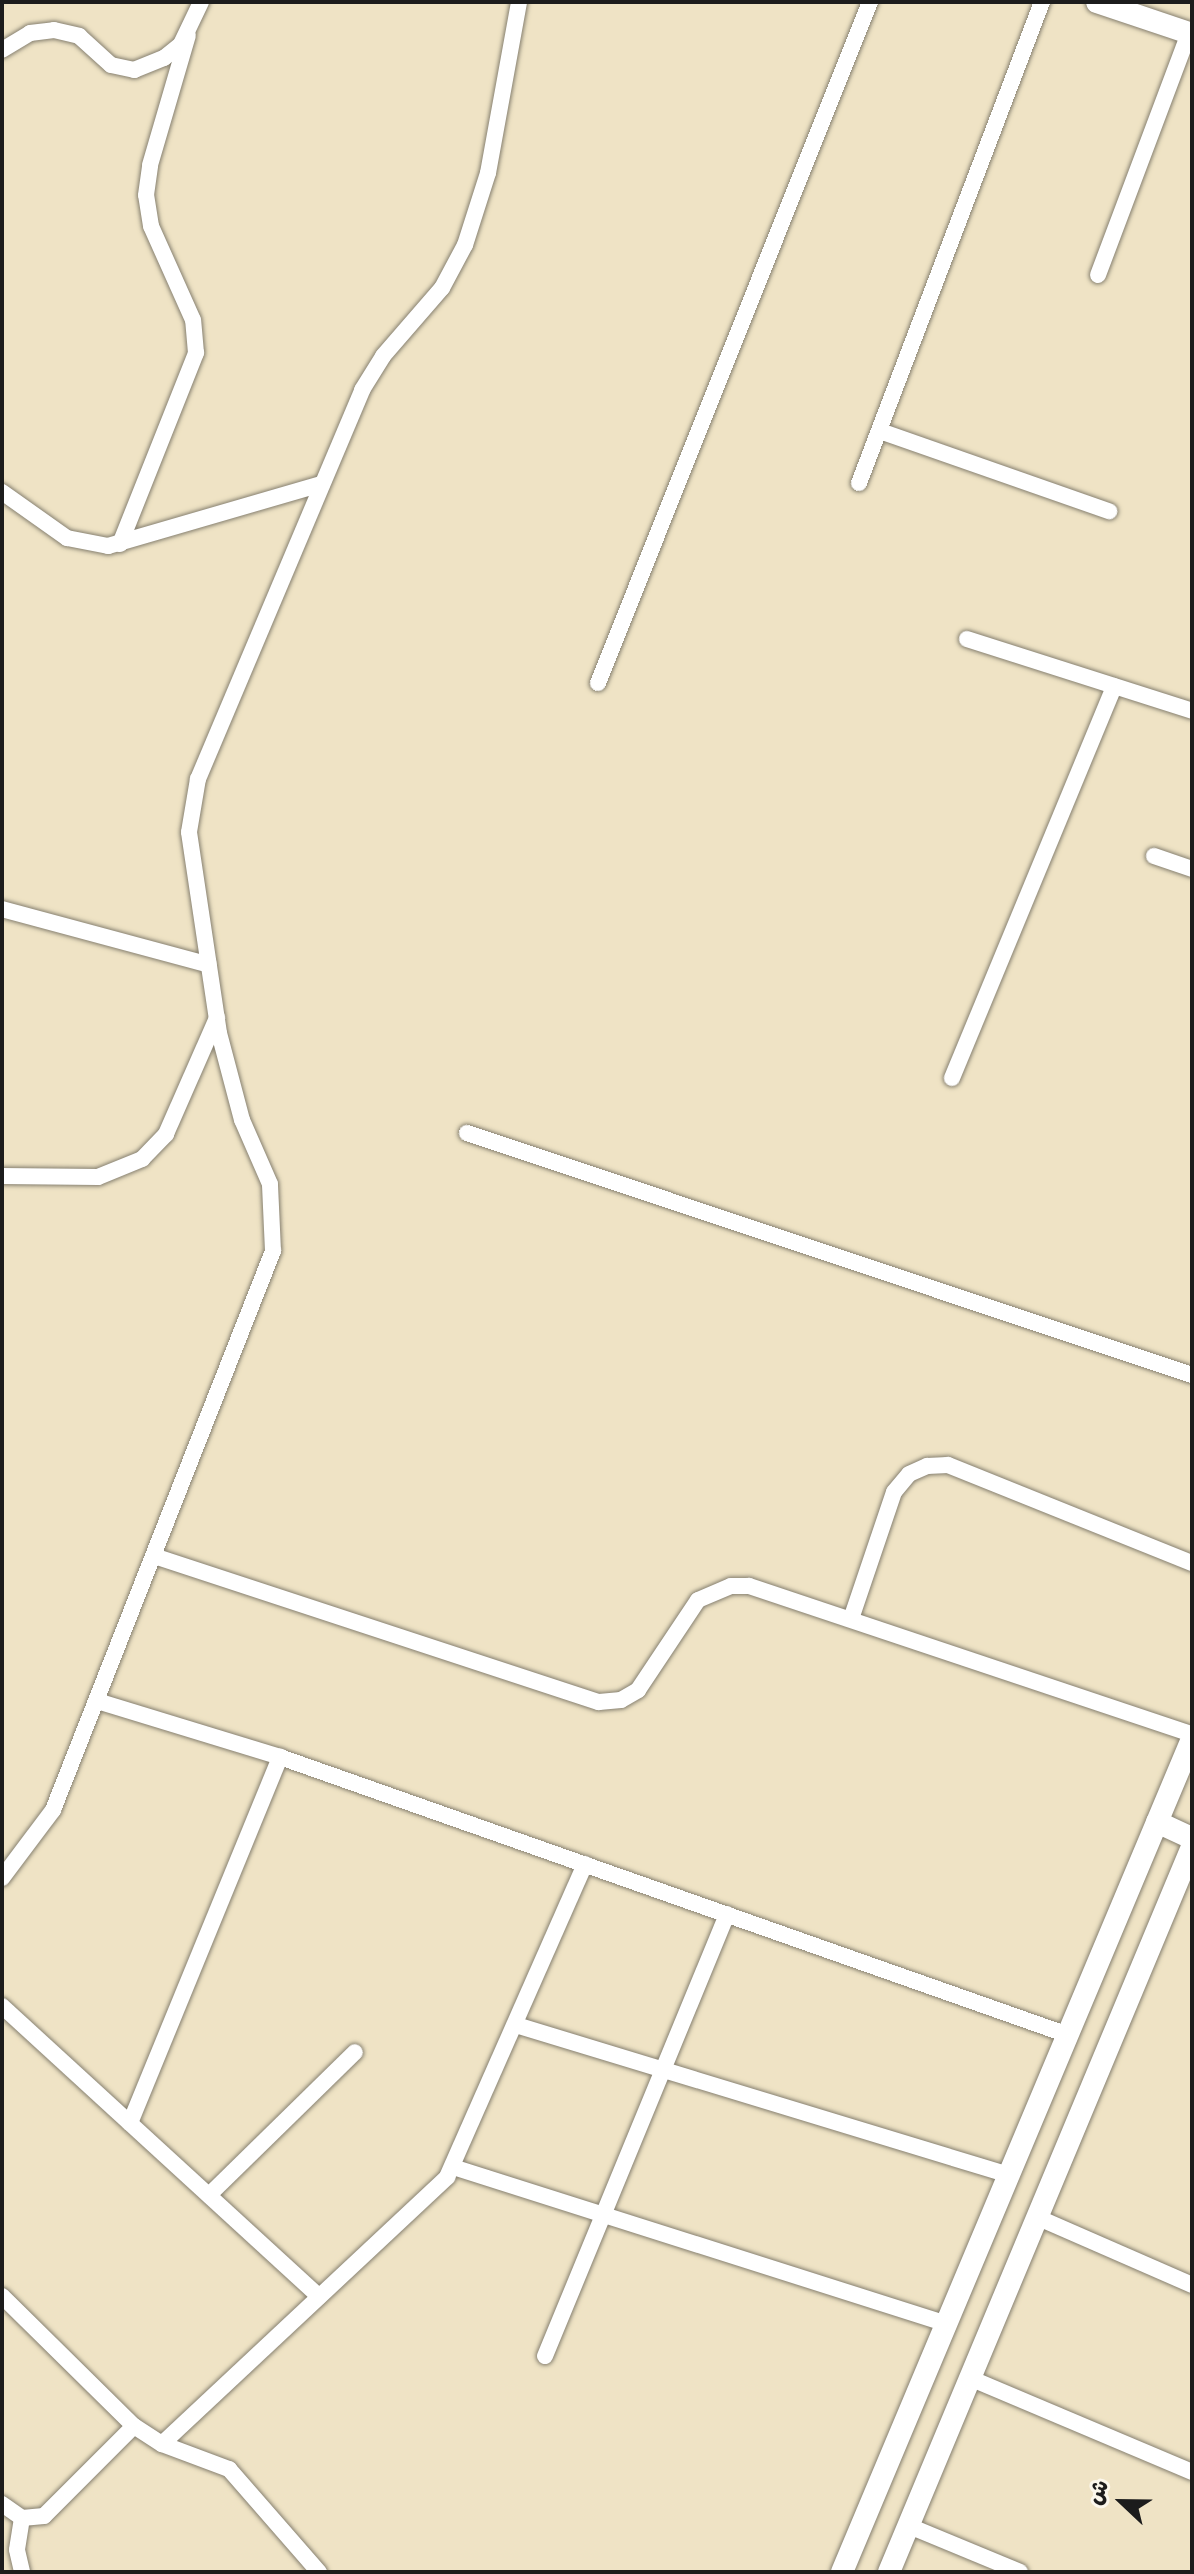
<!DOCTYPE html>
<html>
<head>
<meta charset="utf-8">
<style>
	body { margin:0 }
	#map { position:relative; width:1194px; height:2574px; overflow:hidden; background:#efe3c5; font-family:Kalam,"Playpen Sans Arabic",sans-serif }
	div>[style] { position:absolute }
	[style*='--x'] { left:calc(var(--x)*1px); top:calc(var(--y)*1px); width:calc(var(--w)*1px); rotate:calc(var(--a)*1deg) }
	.roads { filter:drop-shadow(0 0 2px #868070) drop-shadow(0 0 2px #868070) }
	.street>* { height:16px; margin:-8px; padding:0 8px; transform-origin:8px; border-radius:8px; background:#fff }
	.secondary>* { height:22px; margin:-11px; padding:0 11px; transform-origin:11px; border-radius:11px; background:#fff }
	span { translate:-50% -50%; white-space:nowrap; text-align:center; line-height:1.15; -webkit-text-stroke:6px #fbf7ec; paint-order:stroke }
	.frame { position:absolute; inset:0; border:4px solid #1c1c1c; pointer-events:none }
	.north { position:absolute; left:1082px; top:2462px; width:80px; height:80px; -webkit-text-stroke:6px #fbf7ec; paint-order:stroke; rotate:292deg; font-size:22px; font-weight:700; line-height:32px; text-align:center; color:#1c1c1c }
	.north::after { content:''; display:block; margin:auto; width:28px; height:36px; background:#1c1c1c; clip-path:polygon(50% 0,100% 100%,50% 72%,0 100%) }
</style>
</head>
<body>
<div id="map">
	<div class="roads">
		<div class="street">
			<i style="--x:2;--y:50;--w:33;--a:-31"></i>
			<i style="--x:30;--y:33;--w:24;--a:-7"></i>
			<i style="--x:54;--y:30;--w:26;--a:13"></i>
			<i style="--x:79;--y:36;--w:43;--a:42.2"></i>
			<i style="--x:111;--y:65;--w:24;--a:12"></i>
			<i style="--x:134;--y:70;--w:32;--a:-22"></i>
			<i style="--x:164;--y:58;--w:22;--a:-39"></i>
			<i style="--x:181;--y:44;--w:47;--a:-64.5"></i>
			<i style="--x:1098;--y:275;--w:259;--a:-69.4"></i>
			<i style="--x:880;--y:431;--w:243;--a:19.3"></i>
			<i style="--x:859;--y:483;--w:515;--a:-69.17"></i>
			<i style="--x:2;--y:492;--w:80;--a:35.3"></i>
			<i style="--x:67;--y:538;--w:42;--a:11"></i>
			<i style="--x:108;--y:546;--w:223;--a:-16.2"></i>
			<i style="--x:120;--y:544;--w:206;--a:-68.3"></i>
			<i style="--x:196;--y:353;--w:33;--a:-95"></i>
			<i style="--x:193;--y:320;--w:103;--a:-114.1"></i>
			<i style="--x:151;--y:226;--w:31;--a:-99"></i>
			<i style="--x:146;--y:195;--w:30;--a:-82"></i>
			<i style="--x:150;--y:165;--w:135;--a:-73.7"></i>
			<i style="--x:967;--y:639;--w:236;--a:17.7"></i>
			<i style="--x:598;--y:683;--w:733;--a:-68.23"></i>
			<i style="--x:1154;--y:856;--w:40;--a:18.9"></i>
			<i style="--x:2;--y:909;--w:214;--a:15.1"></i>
			<i style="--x:952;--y:1078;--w:424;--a:-67.5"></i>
			<i style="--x:467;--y:1133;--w:764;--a:18.46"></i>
			<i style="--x:2;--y:1176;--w:96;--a:0.6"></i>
			<i style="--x:98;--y:1177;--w:48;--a:-22.2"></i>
			<i style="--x:142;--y:1159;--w:35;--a:-46"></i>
			<i style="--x:166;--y:1134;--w:127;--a:-66.3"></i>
			<i style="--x:154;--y:1556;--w:468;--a:18.2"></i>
			<i style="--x:599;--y:1702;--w:22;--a:-5"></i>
			<i style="--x:621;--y:1700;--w:20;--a:-30"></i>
			<i style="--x:638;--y:1690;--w:108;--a:-56.3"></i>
			<i style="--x:698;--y:1600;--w:36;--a:-23"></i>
			<i style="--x:731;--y:1586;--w:18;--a:0"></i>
			<i style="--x:749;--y:1586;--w:467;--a:18.5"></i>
			<i style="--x:851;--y:1619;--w:134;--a:-71.3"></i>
			<i style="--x:894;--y:1492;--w:23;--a:-50"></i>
			<i style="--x:909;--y:1474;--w:20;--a:-24"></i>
			<i style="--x:927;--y:1466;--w:21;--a:-3"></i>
			<i style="--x:948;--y:1465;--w:263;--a:21.9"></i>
			<i style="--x:97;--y:1701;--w:191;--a:17"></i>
			<i style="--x:280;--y:1757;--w:836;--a:19.43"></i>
			<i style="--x:2;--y:1878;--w:85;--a:-53.1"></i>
			<i style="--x:53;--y:1810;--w:601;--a:-68.52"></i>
			<i style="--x:273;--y:1251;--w:67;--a:-92.6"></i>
			<i style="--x:270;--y:1184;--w:70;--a:-113.6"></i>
			<i style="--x:242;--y:1120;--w:90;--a:-104.8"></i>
			<i style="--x:219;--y:1033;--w:203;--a:-98.5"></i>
			<i style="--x:189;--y:832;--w:54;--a:-80.4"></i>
			<i style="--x:198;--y:779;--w:422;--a:-67.1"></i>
			<i style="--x:362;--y:390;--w:40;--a:-58"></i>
			<i style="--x:383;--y:356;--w:90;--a:-49.1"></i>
			<i style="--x:442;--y:288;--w:49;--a:-61.9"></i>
			<i style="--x:465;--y:245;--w:76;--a:-72.3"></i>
			<i style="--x:488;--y:173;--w:174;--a:-79.7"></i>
			<i style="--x:2;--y:2006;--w:430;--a:42.5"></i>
			<i style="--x:516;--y:2025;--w:515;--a:16.92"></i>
			<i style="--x:130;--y:2123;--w:396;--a:-67.7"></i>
			<i style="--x:453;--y:2167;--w:518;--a:17.63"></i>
			<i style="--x:209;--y:2195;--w:204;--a:-44.4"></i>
			<i style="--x:1039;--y:2218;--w:167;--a:23.6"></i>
			<i style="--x:2;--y:2296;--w:185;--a:44.6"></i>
			<i style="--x:134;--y:2426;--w:33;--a:33"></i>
			<i style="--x:162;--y:2444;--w:72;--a:20.5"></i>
			<i style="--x:229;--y:2469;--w:137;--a:48.9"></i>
			<i style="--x:545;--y:2356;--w:478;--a:-67.6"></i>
			<i style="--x:972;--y:2379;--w:239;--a:22.9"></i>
			<i style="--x:162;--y:2444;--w:391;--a:-43.1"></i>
			<i style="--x:447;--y:2177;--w:342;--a:-66.2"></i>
			<i style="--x:2;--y:2504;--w:24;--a:35"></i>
			<i style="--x:22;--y:2518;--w:22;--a:-5"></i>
			<i style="--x:44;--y:2516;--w:127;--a:-45"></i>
			<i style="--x:22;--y:2518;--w:32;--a:99"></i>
			<i style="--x:17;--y:2550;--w:23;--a:77"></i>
			<i style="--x:909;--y:2526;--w:120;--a:22.5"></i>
		</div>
		<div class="secondary">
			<i style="--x:1097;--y:2;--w:100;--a:18.6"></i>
			<i style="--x:1157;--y:1822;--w:38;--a:25"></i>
			<i style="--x:842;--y:2572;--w:904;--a:-67.21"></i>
			<i style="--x:889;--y:2572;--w:786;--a:-67.32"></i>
		</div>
	</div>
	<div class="frame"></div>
	<div class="north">ش</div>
</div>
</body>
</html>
